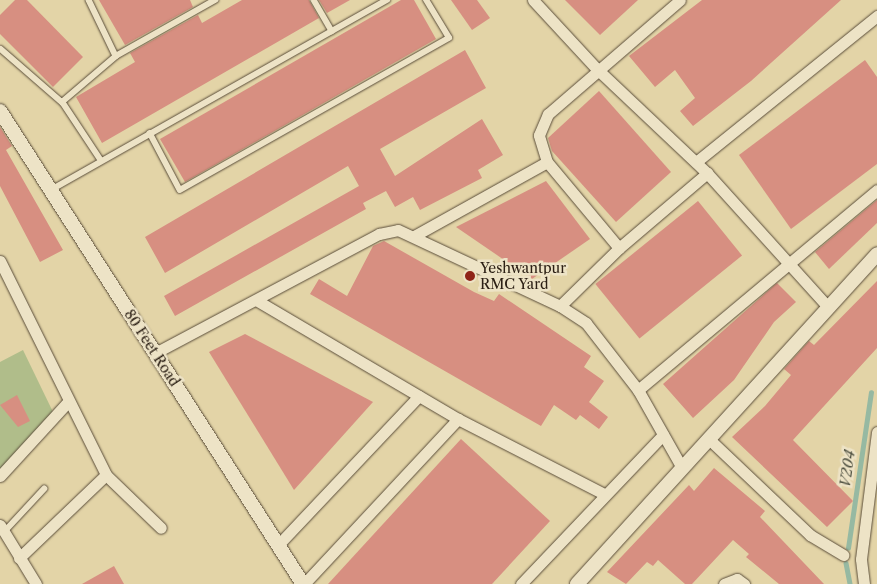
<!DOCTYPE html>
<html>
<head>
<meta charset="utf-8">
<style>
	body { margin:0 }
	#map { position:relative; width:877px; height:584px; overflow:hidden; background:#e3d4a7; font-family:"Libre Caslon Text",serif }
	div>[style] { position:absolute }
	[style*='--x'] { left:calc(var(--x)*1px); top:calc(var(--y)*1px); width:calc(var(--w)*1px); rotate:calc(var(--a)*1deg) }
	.green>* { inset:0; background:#b0bd8a }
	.stream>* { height:4.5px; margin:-2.25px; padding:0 2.25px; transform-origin:2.25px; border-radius:2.25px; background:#96b9a2 }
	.building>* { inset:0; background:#d78f81; transform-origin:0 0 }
	.roads { filter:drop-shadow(0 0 1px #5a4d3a) drop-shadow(0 0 1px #5a4d3a) }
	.service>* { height:5.5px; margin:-2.75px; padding:0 2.75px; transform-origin:2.75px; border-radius:2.75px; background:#ede3c6 }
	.minor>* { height:11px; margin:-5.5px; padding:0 5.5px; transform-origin:5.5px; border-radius:5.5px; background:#ede3c6 }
	.tertiary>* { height:14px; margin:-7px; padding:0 7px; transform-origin:7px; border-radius:7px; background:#ede3c6 }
	.dots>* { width:14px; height:14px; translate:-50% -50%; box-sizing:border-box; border:2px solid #ede3c6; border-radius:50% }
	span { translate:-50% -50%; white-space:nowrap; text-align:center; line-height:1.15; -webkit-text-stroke:5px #ede3c6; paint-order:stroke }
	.poi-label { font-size:14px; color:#2c2015 }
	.left { translate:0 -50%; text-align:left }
	.street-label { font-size:14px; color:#2c2015 }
	.water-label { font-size:15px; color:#4c4e3f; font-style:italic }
</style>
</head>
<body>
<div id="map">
	<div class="green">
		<i style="clip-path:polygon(23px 350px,53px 412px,0 470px,0 362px)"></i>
	</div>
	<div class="stream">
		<i style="--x:848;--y:548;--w:157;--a:-81.6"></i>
		<i style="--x:846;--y:563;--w:21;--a:79"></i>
	</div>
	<div class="building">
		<i style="clip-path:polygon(15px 0,27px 0,83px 57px,53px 87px,0 34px,0 15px)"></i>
		<i style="clip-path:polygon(99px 0,190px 0,193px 7px,125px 45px)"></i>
		<i style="clip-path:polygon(309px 0,319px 18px,102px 143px,76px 97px,135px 62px,130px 53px,198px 15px,202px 23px,242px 0)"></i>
		<i style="clip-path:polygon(319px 0,350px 0,327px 13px)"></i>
		<i style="clip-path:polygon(401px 0,414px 0,436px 39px,185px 182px,160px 139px)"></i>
		<i style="clip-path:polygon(451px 0,477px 0,490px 18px,472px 30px)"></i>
		<i style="clip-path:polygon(565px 0,638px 0,600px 35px)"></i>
		<i style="clip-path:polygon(702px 0,841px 0,751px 81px,693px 126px,680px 111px,695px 98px,675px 70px,655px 87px,629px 56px)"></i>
		<i style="clip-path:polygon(465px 50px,486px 88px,380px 149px,395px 176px,482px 119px,503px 155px,478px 170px,482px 178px,420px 210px,413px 197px,395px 207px,386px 191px,363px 203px,366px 209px,175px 316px,164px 296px,359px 186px,348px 166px,165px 273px,145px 237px)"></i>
		<i style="clip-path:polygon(865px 60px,877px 77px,877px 164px,791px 229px,739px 155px)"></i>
		<i style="clip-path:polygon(599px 91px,671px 172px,616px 222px,552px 151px,548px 138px)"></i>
		<i style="clip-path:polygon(0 127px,12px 146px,6px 150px,63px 250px,40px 262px,0 186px)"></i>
		<i style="clip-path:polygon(546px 181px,590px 239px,532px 279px,456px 227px)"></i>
		<i style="clip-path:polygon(877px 200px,877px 223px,829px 269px,815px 252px)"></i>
		<i style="left:698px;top:201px;width:70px;height:132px;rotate:51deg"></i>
		<i style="clip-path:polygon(384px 241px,474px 292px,494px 301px,499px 294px,591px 356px,584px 367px,604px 381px,589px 402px,608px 417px,599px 429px,580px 415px,576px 420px,554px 405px,541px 426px,310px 294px,319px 279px,347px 296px,373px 246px)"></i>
		<i style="clip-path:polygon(877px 281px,877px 348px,793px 440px,853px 501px,827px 527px,732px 437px,765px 406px,791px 375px,784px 369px,809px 341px,814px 345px)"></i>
		<i style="clip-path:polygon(777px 283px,796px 302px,774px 322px,734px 380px,693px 418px,663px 384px)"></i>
		<i style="clip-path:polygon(245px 334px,373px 402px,294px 490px,209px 352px)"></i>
		<i style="clip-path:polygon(17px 395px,30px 421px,18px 427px,0 405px)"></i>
		<i style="clip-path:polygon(461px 439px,550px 521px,492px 584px,328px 584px)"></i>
		<i style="clip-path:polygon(714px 468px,765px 511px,760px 517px,824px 584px,779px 584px,746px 557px,749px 554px,733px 540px,692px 584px,685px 584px,658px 560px,653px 566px,647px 562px,626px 584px,607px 572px,689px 485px,694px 491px)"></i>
		<i style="clip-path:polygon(114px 566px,124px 584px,82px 584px)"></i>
	</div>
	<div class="roads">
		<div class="service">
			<i style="--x:89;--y:0;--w:62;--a:64.3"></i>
			<i style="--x:314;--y:0;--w:36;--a:60"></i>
			<i style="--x:1;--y:49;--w:81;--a:41"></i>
			<i style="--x:150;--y:133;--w:64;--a:62.2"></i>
			<i style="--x:180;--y:190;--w:309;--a:-29.5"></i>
			<i style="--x:449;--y:38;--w:44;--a:-121.2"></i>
			<i style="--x:101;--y:161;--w:71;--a:-123.5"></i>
			<i style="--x:62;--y:102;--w:71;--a:-40.4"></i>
			<i style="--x:116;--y:56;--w:114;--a:-29.5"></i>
			<i style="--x:51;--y:190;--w:386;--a:-29.5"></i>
			<i style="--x:4;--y:532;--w:59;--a:-47.1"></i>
		</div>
		<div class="minor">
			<i style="--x:533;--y:0;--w:94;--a:47.2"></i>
			<i style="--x:597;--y:69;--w:151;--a:43.4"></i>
			<i style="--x:707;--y:173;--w:179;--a:47.9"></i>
			<i style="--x:696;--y:162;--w:233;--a:-38.9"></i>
			<i style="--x:414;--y:236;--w:152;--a:-29.1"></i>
			<i style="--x:619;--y:248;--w:112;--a:-129.9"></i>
			<i style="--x:547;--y:162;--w:28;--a:-107"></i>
			<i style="--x:539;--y:135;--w:23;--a:-67"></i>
			<i style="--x:548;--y:114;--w:174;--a:-40.8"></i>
			<i style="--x:0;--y:261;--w:239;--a:63.6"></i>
			<i style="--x:106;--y:475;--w:76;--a:43.9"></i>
			<i style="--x:256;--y:300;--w:234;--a:30.5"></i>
			<i style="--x:458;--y:419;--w:164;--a:27.2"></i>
			<i style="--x:560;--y:306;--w:83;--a:-44.5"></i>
			<i style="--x:619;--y:248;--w:116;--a:-40.4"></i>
			<i style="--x:155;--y:353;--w:254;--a:-28"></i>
			<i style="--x:379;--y:234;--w:19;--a:-12"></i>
			<i style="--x:398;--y:230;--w:179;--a:25.1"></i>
			<i style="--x:560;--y:306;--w:31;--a:33"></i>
			<i style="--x:586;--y:323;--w:85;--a:52.2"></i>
			<i style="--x:638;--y:390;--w:87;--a:60.5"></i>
			<i style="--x:638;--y:390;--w:312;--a:-39.9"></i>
			<i style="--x:711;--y:441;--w:137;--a:43.5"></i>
			<i style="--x:810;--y:535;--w:39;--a:31"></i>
			<i style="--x:0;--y:476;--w:99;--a:-47.5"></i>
			<i style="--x:0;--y:525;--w:69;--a:58.6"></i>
			<i style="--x:278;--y:545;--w:205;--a:-46.6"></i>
			<i style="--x:19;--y:558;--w:120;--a:-43.7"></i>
			<i style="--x:304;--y:584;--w:226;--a:-47"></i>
			<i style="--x:521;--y:584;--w:206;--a:-46.4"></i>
			<i style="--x:724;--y:584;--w:14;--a:-21"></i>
			<i style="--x:737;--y:579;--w:9;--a:36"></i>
			<i style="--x:864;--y:584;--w:25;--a:-97"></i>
			<i style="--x:861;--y:559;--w:128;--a:-82.8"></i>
		</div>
		<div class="tertiary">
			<i style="--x:0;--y:111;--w:562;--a:57.36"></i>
			<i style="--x:577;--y:584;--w:446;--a:-47.7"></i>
		</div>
	</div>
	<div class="dots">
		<i style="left:470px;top:276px;background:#8f2418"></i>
	</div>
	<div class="poi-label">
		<span class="left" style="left:480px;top:276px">Yeshwantpur<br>RMC Yard</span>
	</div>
	<div class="street-label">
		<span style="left:152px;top:348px;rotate:57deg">80 Feet Road</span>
	</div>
	<div class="water-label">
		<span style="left:847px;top:469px;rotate:-82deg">V204</span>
	</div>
</div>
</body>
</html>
